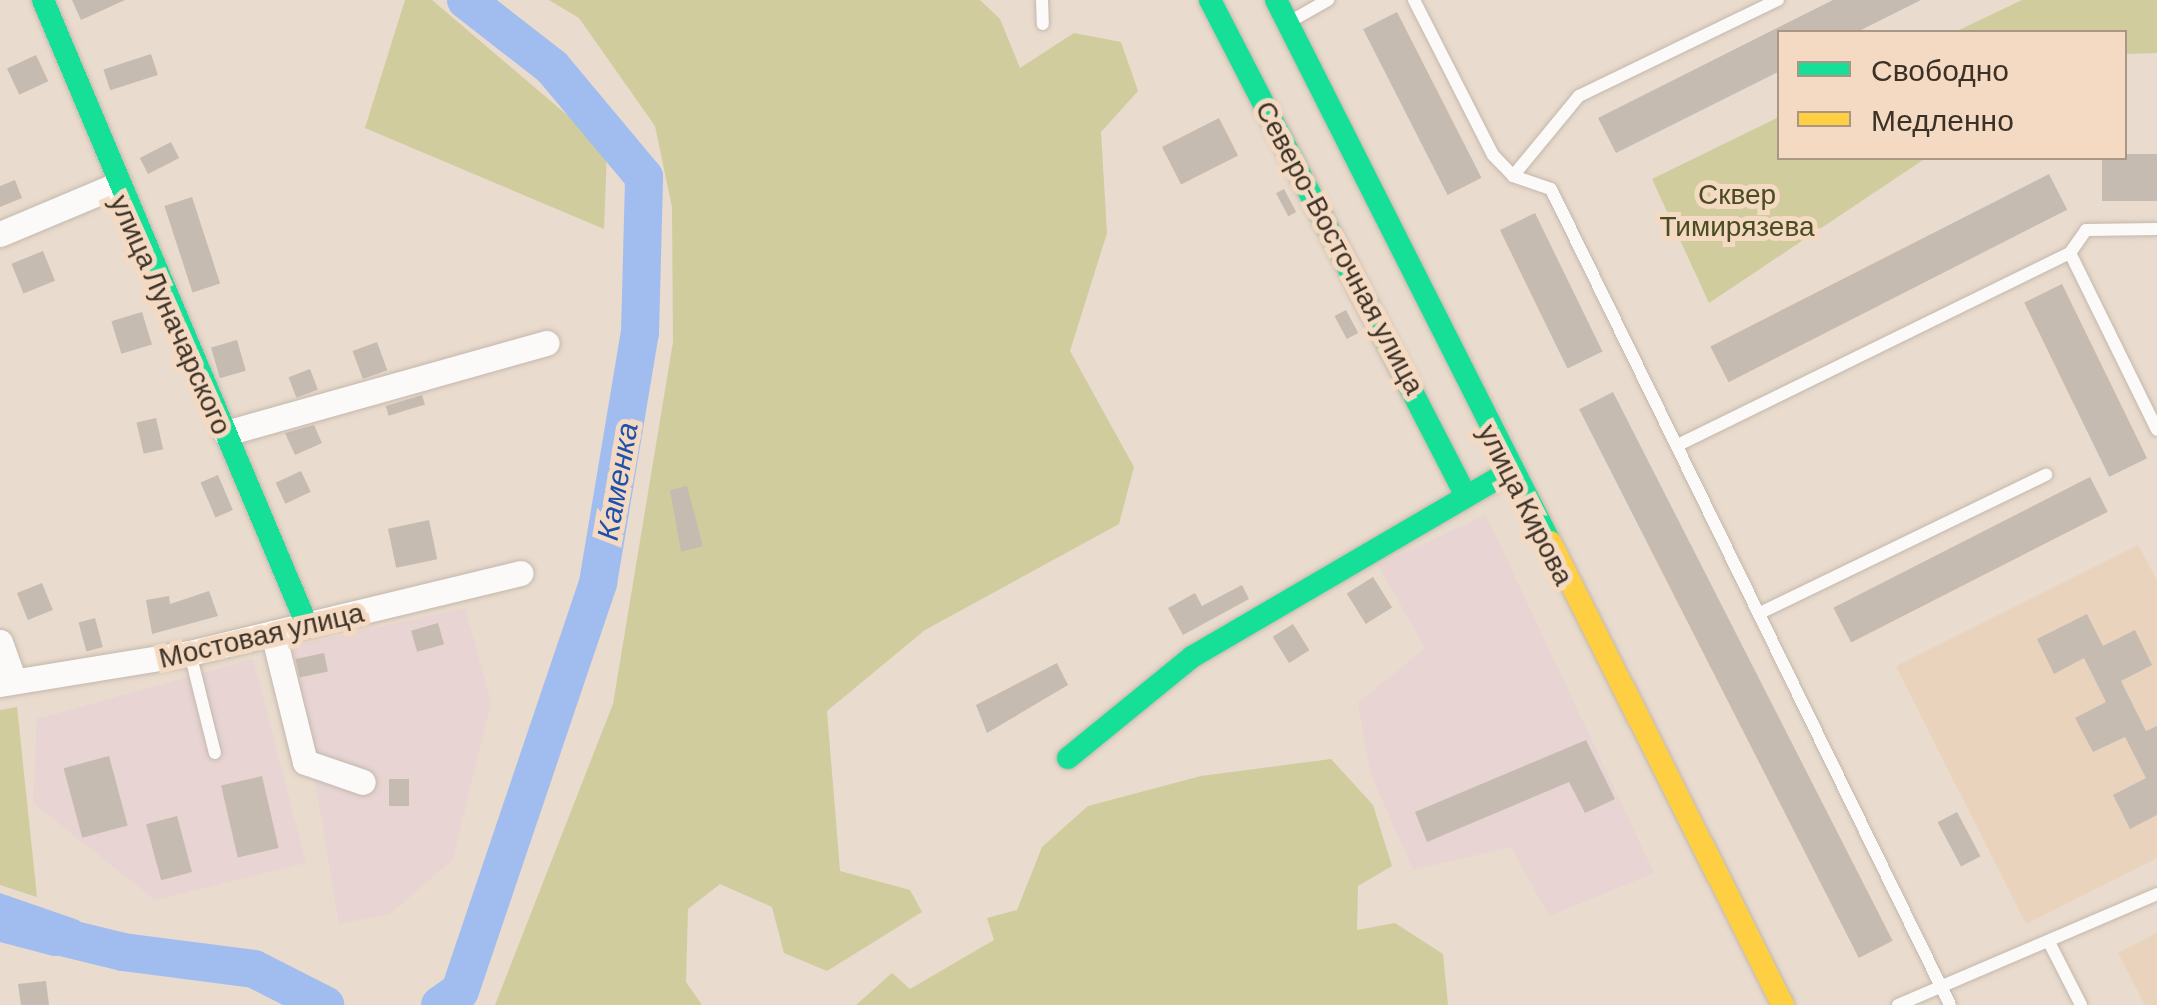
<!DOCTYPE html>
<html>
<head>
<meta charset="utf-8">
<style>
	body { margin:0 }
	#map { position:relative; width:2157px; height:1005px; overflow:hidden; background:#e9dbcd; font-family:Barlow,sans-serif }
	div>[style] { position:absolute }
	[style*='--x'] { left:calc(var(--x)*1px); top:calc(var(--y)*1px); width:calc(var(--w)*1px); rotate:calc(var(--a)*1deg) }
	.built>* { inset:0; background:#ead3bc }
	.industrial>* { inset:0; background:#e7d4d3 }
	.green>* { inset:0; background:#d0cc9d }
	.water>* { inset:0; background:#a1bdef }
	.river>* { height:38px; margin:-19px; padding:0 19px; transform-origin:19px; border-radius:19px; background:#a1bdef }
	.building>* { inset:0; background:#c6bbb0; transform-origin:0 0 }
	.roads { filter:drop-shadow(0 0 2px #c3b8ad) drop-shadow(0 0 2px #c3b8ad) }
	.lane>* { height:12px; margin:-6px; padding:0 6px; transform-origin:6px; border-radius:6px; background:#fcfaf8 }
	.street>* { height:25px; margin:-12.5px; padding:0 12.5px; transform-origin:12.5px; border-radius:12.5px; background:#fcfaf8 }
	.fast>* { height:22px; margin:-11px; padding:0 11px; transform-origin:11px; border-radius:11px; background:#16e098 }
	.slow>* { height:22px; margin:-11px; padding:0 11px; transform-origin:11px; border-radius:11px; background:#ffcf43 }
	span { translate:-50% -50%; white-space:nowrap; text-align:center; line-height:1.15; -webkit-text-stroke:10px #f4dac2; paint-order:stroke }
	.park-label { font-size:28px; color:#4a4c22 }
	.street-label { font-size:28px; color:#3b3127 }
	.water-label { font-size:30px; color:#1e51aa; font-style:italic }
	.legend { position:absolute; left:1777px; top:30px; width:350px; height:130px; box-sizing:border-box; background:#f4dac2; border:2px solid #aa9684; margin:0; padding:12px 18px; list-style:none; font-size:30px; color:#3b3127 }
	.legend li { display:flex; align-items:center; gap:20px; height:50px }
	.legend b { width:50px; border:2px solid #aa9684 }
</style>
</head>
<body>
<div id="map">
	<div class="built">
		<i style="clip-path:polygon(2138px 545px,2157px 580px,2157px 858px,2026px 924px,1896px 666px)"></i>
		<i style="clip-path:polygon(2157px 933px,2157px 1005px,2145px 1005px,2118px 953px)"></i>
	</div>
	<div class="industrial">
		<i style="clip-path:polygon(1486px 515px,1654px 873px,1549px 916px,1511px 847px,1413px 870px,1370px 772px,1358px 703px,1425px 648px,1378px 565px)"></i>
		<i style="clip-path:polygon(465px 608px,491px 702px,453px 859px,390px 914px,339px 924px,293px 646px)"></i>
		<i style="clip-path:polygon(253px 659px,306px 863px,155px 900px,33px 803px,37px 719px)"></i>
	</div>
	<div class="green">
		<i style="clip-path:polygon(405px 0,432px 0,607px 149px,604px 229px,365px 128px)"></i>
		<i style="clip-path:polygon(549px 0,980px 0,1000px 19px,1020px 68px,1074px 33px,1121px 42px,1138px 91px,1101px 132px,1107px 233px,1070px 351px,1134px 467px,1119px 524px,925px 630px,827px 711px,840px 871px,910px 890px,922px 912px,827px 971px,784px 953px,772px 907px,720px 884px,688px 909px,686px 982px,702px 1005px,495px 1005px,613px 704px,673px 342px,672px 207px,655px 126px,579px 18px)"></i>
		<i style="clip-path:polygon(2022px 0,2157px 0,2157px 53px,2125px 54px,2124px 32px,1955px 32px)"></i>
		<i style="clip-path:polygon(1779px 117px,1780px 158px,1926px 158px,1709px 303px,1652px 179px)"></i>
		<i style="clip-path:polygon(17px 707px,37px 897px,0 885px,0 710px)"></i>
		<i style="clip-path:polygon(1331px 759px,1373px 805px,1392px 866px,1358px 886px,1357px 930px,1395px 923px,1443px 954px,1448px 1005px,856px 1005px,892px 973px,910px 989px,994px 940px,987px 918px,1017px 910px,1042px 847px,1088px 806px,1201px 776px)"></i>
	</div>
	<div class="water">
		<i style="clip-path:polygon(0 893px,78px 920px,123px 952px,53px 956px,0 942px)"></i>
	</div>
	<div class="river">
		<i style="--x:0;--y:922;--w:127;--a:13.7"></i>
		<i style="--x:123;--y:952;--w:132;--a:7.4"></i>
		<i style="--x:254;--y:969;--w:80;--a:26.9"></i>
		<i style="--x:440;--y:1005;--w:24;--a:-35"></i>
		<i style="--x:460;--y:991;--w:431;--a:-71.3"></i>
		<i style="--x:598;--y:583;--w:254;--a:-80.5"></i>
		<i style="--x:640;--y:333;--w:156;--a:-88.5"></i>
		<i style="--x:644;--y:177;--w:143;--a:-129.9"></i>
		<i style="--x:552;--y:67;--w:109;--a:-142.1"></i>
	</div>
	<div class="building">
		<i style="clip-path:polygon(72px 0,125px 0,81px 20px)"></i>
		<i style="clip-path:polygon(1833px 0,1921px 0,1857px 32px,1780px 32px,1780px 71px,1616px 153px,1598px 118px)"></i>
		<i style="left:1397px;top:12px;width:186px;height:38px;rotate:63deg"></i>
		<i style="left:151px;top:54px;width:22px;height:50px;rotate:72deg"></i>
		<i style="left:36px;top:55px;width:29px;height:32px;rotate:65deg"></i>
		<i style="left:1219px;top:118px;width:42px;height:64px;rotate:63deg"></i>
		<i style="left:171px;top:142px;width:18px;height:35px;rotate:63deg"></i>
		<i style="left:2157px;top:154px;width:47px;height:55px;rotate:90deg"></i>
		<i style="left:2049px;top:174px;width:40px;height:380px;rotate:63deg"></i>
		<i style="clip-path:polygon(15px 180px,22px 198px,0 207px,0 186px)"></i>
		<i style="left:1284px;top:189px;width:26px;height:9px;rotate:62deg"></i>
		<i style="left:192px;top:197px;width:91px;height:29px;rotate:72deg"></i>
		<i style="left:1535px;top:213px;width:154px;height:39px;rotate:64deg"></i>
		<i style="left:43px;top:251px;width:32px;height:34px;rotate:68deg"></i>
		<i style="left:2062px;top:284px;width:194px;height:42px;rotate:64deg"></i>
		<i style="left:1346px;top:310px;width:26px;height:13px;rotate:62deg"></i>
		<i style="left:142px;top:312px;width:34px;height:32px;rotate:73deg"></i>
		<i style="left:237px;top:340px;width:32px;height:27px;rotate:74deg"></i>
		<i style="left:377px;top:342px;width:30px;height:26px;rotate:70deg"></i>
		<i style="left:310px;top:369px;width:22px;height:23px;rotate:69deg"></i>
		<i style="left:1613px;top:392px;width:616px;height:38px;rotate:63deg"></i>
		<i style="left:422px;top:395px;width:10px;height:38px;rotate:73deg"></i>
		<i style="left:156px;top:418px;width:32px;height:20px;rotate:77deg"></i>
		<i style="clip-path:polygon(314px 425px,322px 443px,295px 455px,285px 433px)"></i>
		<i style="left:301px;top:471px;width:23px;height:28px;rotate:65deg"></i>
		<i style="left:218px;top:475px;width:38px;height:19px;rotate:67deg"></i>
		<i style="left:2090px;top:477px;width:39px;height:288px;rotate:63deg"></i>
		<i style="clip-path:polygon(687px 486px,703px 546px,681px 552px,670px 490px)"></i>
		<i style="left:429px;top:520px;width:40px;height:42px;rotate:78deg"></i>
		<i style="left:1373px;top:577px;width:36px;height:31px;rotate:58deg"></i>
		<i style="left:42px;top:583px;width:29px;height:27px;rotate:68deg"></i>
		<i style="clip-path:polygon(1242px 585px,1249px 599px,1183px 635px,1168px 608px,1195px 593px,1202px 606px)"></i>
		<i style="clip-path:polygon(209px 591px,218px 616px,152px 634px,146px 600px,169px 596px,170px 604px)"></i>
		<i style="clip-path:polygon(2087px 614px,2103px 646px,2135px 630px,2152px 665px,2121px 681px,2146px 731px,2157px 726px,2157px 815px,2130px 829px,2113px 795px,2146px 778px,2125px 737px,2093px 752px,2075px 718px,2106px 702px,2084px 658px,2054px 674px,2037px 639px)"></i>
		<i style="left:95px;top:618px;width:30px;height:17px;rotate:75deg"></i>
		<i style="left:438px;top:623px;width:22px;height:28px;rotate:74deg"></i>
		<i style="left:1293px;top:624px;width:31px;height:24px;rotate:58deg"></i>
		<i style="left:324px;top:653px;width:19px;height:29px;rotate:78deg"></i>
		<i style="clip-path:polygon(1057px 663px,1068px 685px,987px 733px,976px 705px)"></i>
		<i style="clip-path:polygon(1586px 740px,1615px 799px,1585px 813px,1569px 782px,1427px 842px,1415px 812px)"></i>
		<i style="left:109px;top:756px;width:72px;height:47px;rotate:75deg"></i>
		<i style="left:262px;top:776px;width:74px;height:42px;rotate:77deg"></i>
		<i style="left:389px;top:779px;width:20px;height:27px"></i>
		<i style="left:1957px;top:812px;width:50px;height:22px;rotate:62deg"></i>
		<i style="left:177px;top:816px;width:58px;height:32px;rotate:75deg"></i>
		<i style="clip-path:polygon(46px 981px,49px 1005px,21px 1005px,18px 984px)"></i>
	</div>
	<div class="roads">
		<div class="lane">
			<i style="--x:1042;--y:0;--w:24;--a:88"></i>
			<i style="--x:1414;--y:0;--w:174;--a:63"></i>
			<i style="--x:1493;--y:155;--w:29;--a:46"></i>
			<i style="--x:1513;--y:176;--w:40;--a:18.9"></i>
			<i style="--x:1551;--y:189;--w:908;--a:63.94"></i>
			<i style="--x:1291;--y:21;--w:43;--a:-29.6"></i>
			<i style="--x:1513;--y:176;--w:104;--a:-50.5"></i>
			<i style="--x:1579;--y:96;--w:221;--a:-25.8"></i>
			<i style="--x:2070;--y:253;--w:197;--a:63.8"></i>
			<i style="--x:1678;--y:445;--w:436;--a:-26.1"></i>
			<i style="--x:2070;--y:253;--w:28;--a:-55"></i>
			<i style="--x:2086;--y:230;--w:71;--a:-0.8"></i>
			<i style="--x:1760;--y:613;--w:318;--a:-25.8"></i>
			<i style="--x:190;--y:653;--w:103;--a:76"></i>
			<i style="--x:2051;--y:946;--w:66;--a:63"></i>
			<i style="--x:1898;--y:1005;--w:282;--a:-23.2"></i>
		</div>
		<div class="street">
			<i style="--x:0;--y:234;--w:124;--a:-22.8"></i>
			<i style="--x:226;--y:433;--w:333;--a:-15.7"></i>
			<i style="--x:273;--y:633;--w:133;--a:76.1"></i>
			<i style="--x:305;--y:762;--w:61;--a:19"></i>
			<i style="--x:0;--y:642;--w:41;--a:70.3"></i>
			<i style="--x:0;--y:684;--w:193;--a:-9.3"></i>
			<i style="--x:190;--y:653;--w:340;--a:-13.6"></i>
		</div>
		<div class="fast">
			<i style="--x:43;--y:0;--w:678;--a:67.1"></i>
			<i style="--x:1210;--y:0;--w:558;--a:62.7"></i>
			<i style="--x:1276;--y:0;--w:607;--a:63.18"></i>
			<i style="--x:1068;--y:758;--w:160;--a:-39.2"></i>
			<i style="--x:1192;--y:657;--w:368;--a:-30.3"></i>
		</div>
		<div class="slow">
			<i style="--x:1550;--y:542;--w:518;--a:63.29"></i>
		</div>
	</div>
	<div class="park-label">
		<span style="left:1737px;top:209px">Сквер<br>Тимирязева</span>
	</div>
	<div class="street-label">
		<span style="left:1341px;top:247px;rotate:62deg">Северо-Восточная улица</span>
		<span style="left:172px;top:314px;rotate:66deg">улица Луначарского</span>
		<span style="left:1527px;top:504px;rotate:63deg">улица Кирова</span>
		<span style="left:261px;top:634px;rotate:-13deg">Мостовая улица</span>
	</div>
	<div class="water-label">
		<span style="left:616px;top:481px;rotate:-80deg">Каменка</span>
	</div>
	<ul class="legend">
	<li><b style="height:12px;background:#16e098"></b>Свободно</li>
	<li><b style="height:12px;background:#ffcf43"></b>Медленно</li>
	</ul>
</div>
</body>
</html>
